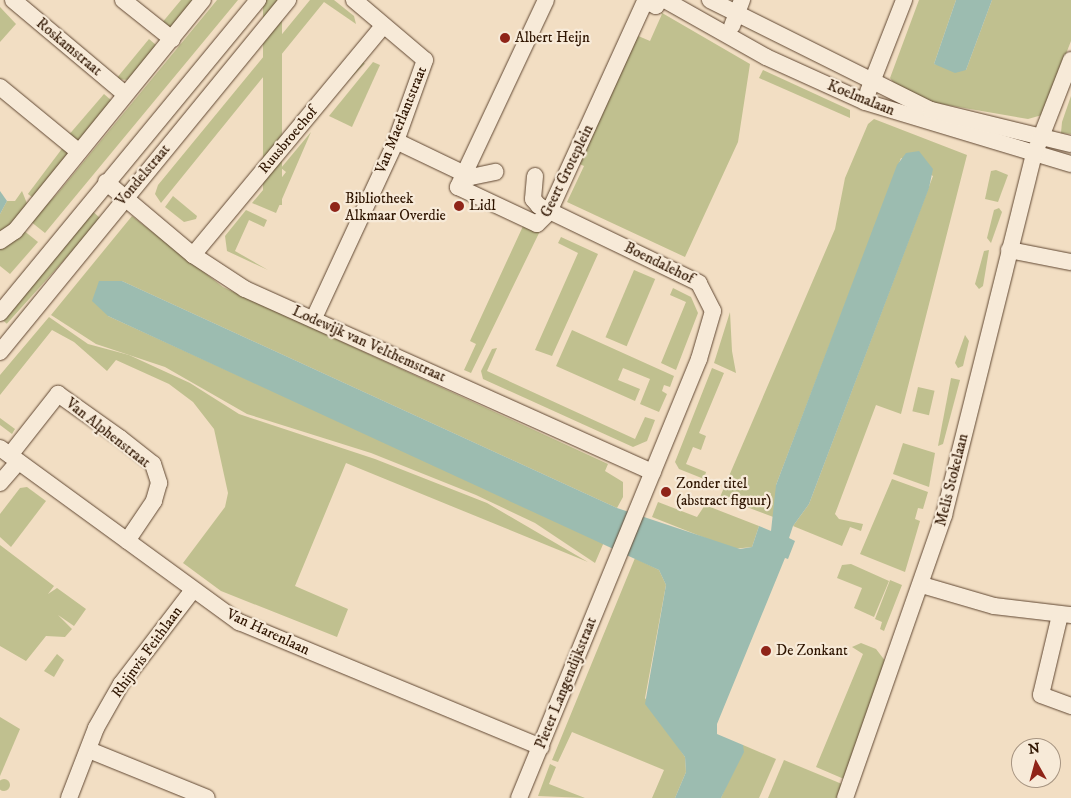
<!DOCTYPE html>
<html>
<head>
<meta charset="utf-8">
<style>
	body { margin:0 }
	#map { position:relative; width:1071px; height:798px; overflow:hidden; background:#f2dec3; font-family:"IM FELL DW Pica",serif }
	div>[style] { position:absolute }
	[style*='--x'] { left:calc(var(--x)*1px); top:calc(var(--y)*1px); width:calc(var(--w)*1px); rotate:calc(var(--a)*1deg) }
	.green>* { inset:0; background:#c0c08f; transform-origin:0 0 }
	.round { border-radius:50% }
	.water>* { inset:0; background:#9cbcb0 }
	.roads { filter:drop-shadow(0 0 1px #604732) drop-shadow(0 0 1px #604732) }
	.minor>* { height:16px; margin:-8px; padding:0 8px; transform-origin:8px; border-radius:8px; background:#f7ead8 }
	.dots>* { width:14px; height:14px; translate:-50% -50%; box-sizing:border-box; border:2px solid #f7ead8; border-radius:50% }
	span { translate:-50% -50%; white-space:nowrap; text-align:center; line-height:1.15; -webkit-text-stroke:4.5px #f7ead8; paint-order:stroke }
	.poi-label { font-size:15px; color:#2f1501 }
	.left { translate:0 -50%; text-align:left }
	.street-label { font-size:15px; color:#2f1501 }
	.north { position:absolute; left:1011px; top:738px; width:50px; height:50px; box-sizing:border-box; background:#f7ead8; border:1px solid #a79582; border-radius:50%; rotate:353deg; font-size:14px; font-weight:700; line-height:20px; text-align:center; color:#2f1501 }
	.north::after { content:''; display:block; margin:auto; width:18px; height:22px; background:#8f2418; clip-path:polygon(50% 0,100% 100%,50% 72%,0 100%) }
</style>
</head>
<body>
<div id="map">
	<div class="green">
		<i style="clip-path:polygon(181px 0,198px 0,170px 28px,161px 24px)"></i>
		<i style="clip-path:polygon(217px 0,238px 0,45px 233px,30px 221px,57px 194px)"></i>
		<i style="left:263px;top:0;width:19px;height:205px"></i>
		<i style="clip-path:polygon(310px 0,334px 0,354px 16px,356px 24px,324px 2px,161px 203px,155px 194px,158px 185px)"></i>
		<i style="clip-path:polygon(919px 0,956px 0,934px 64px,966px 70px,992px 0,1071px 0,1071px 41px,1042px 115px,1028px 119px,935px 103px,897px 87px,890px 78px)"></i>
		<i style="clip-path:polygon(0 7px,16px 24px,0 42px)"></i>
		<i style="clip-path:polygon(657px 10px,750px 64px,738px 142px,685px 257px,567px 202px,584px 166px,577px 163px,636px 35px,650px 41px,662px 14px)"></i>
		<i style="clip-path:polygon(149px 39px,156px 45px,128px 80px,116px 79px)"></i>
		<i style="left:362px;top:61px;width:4px;height:54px;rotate:45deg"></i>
		<i style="clip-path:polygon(373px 62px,380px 65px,352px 127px,329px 116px)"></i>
		<i style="clip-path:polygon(763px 70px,850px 110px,850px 118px,759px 78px)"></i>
		<i style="clip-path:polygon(104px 94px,112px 101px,81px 140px,74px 143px,67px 137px)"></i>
		<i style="clip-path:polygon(1071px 96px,1071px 134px,1061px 133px,1062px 122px)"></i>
		<i style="clip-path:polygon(874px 119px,967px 155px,901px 414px,876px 405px,835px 514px,839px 519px,863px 524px,861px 531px,850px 527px,842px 546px,793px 526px,809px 504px,933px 176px,901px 158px,776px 485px,776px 518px,720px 497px,835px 229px,845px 178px,868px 124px)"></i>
		<i style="clip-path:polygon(311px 132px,276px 213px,252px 203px,274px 177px,279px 181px,286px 172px,281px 168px)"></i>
		<i style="left:64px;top:146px;width:10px;height:60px;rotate:37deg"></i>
		<i style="clip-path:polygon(996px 170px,1008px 175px,998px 202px,985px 199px,991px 171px)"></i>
		<i style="clip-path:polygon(22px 191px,28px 206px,0 236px,0 214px,7px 201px,15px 201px)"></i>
		<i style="clip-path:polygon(173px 196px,197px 216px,196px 219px,184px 222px,165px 207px)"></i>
		<i style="clip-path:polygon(999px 208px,1002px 212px,991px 243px,987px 238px,994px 210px)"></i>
		<i style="left:90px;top:209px;width:15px;height:141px;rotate:42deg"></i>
		<i style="clip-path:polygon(246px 210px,267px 220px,264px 227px,249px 220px,235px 251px,268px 270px,227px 251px,225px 236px)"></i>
		<i style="clip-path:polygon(132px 216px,223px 287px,608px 464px,605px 471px,623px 482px,623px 497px,617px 508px,122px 281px,108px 316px,604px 542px,595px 563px,535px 523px,476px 495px,371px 453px,247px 414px,165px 367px,96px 344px,51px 315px)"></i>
		<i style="clip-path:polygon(524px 224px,540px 231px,471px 373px,464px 370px,476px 344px,470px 341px)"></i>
		<i style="clip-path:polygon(23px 230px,38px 242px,10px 274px,0 266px,0 246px)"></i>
		<i style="clip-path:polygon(561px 237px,598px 254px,552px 356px,535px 350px,578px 253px,558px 243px)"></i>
		<i style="clip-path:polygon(989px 250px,983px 286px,979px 289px,975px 284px,984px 251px)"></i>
		<i style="left:634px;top:270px;width:23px;height:73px;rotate:23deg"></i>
		<i style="clip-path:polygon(673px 288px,691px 297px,698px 313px,676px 370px,661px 363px,686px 302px,670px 295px)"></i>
		<i style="clip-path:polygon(730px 312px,732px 351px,736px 373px,714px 363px)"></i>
		<i style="clip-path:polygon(49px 317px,88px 344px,129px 355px,190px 383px,239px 414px,375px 459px,487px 503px,588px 562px,346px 463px,295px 586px,348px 609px,337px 637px,221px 591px,183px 563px,225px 507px,228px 493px,214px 429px,193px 402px,169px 384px,116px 360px,107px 371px,74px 342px,52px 330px,0 395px,0 375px)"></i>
		<i style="clip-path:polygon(572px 330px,674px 376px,670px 387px,664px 385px,662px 391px,667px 394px,659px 412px,640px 404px,650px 379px,623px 368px,618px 380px,640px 389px,635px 401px,556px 366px)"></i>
		<i style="clip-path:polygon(965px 335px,969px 341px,963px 366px,958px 368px,955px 363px)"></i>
		<i style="clip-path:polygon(497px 348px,487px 371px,635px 439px,645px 417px,655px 420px,647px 441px,633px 447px,483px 379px,481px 371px,492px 349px)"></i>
		<i style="clip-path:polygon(712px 368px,724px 373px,699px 433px,706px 436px,701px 450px,693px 447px,686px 464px,706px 472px,704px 479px,679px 469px,675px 462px)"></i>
		<i style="clip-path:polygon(951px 378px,960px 380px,943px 444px,938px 446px)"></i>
		<i style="left:918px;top:387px;width:17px;height:25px;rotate:13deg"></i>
		<i style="clip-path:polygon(0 418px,15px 429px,12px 434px,0 425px)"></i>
		<i style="clip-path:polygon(903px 443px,935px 453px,929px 487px,893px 474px)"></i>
		<i style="clip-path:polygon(892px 479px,928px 492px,923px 509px,918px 508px,915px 519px,920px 521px,905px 572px,860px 554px)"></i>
		<i style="clip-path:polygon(27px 487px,46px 501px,11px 547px,0 537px,0 514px,20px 488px)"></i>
		<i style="clip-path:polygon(658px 502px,697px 517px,705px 505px,759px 526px,752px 547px,733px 549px,652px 517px)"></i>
		<i style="clip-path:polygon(0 545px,54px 586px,48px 594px,57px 588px,86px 609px,74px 626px,58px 615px,72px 629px,65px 637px,46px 636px,26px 661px,0 646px)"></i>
		<i style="clip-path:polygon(635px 558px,659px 570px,666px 585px,645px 698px,685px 757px,686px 772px,675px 798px,652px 798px,664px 770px,572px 732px,558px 762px,552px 760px)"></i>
		<i style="clip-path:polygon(851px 564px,889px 581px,874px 617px,854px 608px,862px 588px,837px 578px,842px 565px)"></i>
		<i style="clip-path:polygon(890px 580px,902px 585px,884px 631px,880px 629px,882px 622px,875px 619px)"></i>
		<i style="clip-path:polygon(861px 643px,876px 649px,886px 662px,844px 779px,816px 767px,863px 654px,852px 647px)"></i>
		<i style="clip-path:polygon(57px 654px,64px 660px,54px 677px,44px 671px)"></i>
		<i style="clip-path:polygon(0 717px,20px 729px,0 776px)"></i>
		<i style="clip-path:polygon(743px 745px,776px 759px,759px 798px,721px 798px)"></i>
		<i style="clip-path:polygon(784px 760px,842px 784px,837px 798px,768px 798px)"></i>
		<i style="clip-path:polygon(550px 764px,556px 767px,549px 784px,585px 798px,538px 796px)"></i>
		<i class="round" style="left:-2px;top:779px;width:12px;height:12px"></i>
	</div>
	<div class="water">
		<i style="clip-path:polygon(956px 0,992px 0,966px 70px,955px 73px,934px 64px)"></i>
		<i style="clip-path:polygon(919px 151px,933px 169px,929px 188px,809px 504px,793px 526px,789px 538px,795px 541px,788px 559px,785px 558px,717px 724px,717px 734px,743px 745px,744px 752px,721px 798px,675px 798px,686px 772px,685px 757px,645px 704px,666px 585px,659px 570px,108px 316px,92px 301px,99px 281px,122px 281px,617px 508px,740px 549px,752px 547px,759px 526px,771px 531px,776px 485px,897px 165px,906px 153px)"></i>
		<i style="clip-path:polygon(0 191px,7px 201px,0 214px)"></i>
	</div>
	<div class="roads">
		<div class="minor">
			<i style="--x:13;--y:0;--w:146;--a:40"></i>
			<i style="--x:123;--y:0;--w:63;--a:38.5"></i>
			<i style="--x:546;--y:0;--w:207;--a:115.2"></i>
			<i style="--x:458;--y:187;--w:87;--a:25.1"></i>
			<i style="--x:537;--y:224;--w:17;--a:-45"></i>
			<i style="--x:549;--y:212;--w:232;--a:-65.5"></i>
			<i style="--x:645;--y:1;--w:12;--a:24"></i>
			<i style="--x:656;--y:6;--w:7;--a:-63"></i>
			<i style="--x:665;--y:0;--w:116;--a:29.4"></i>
			<i style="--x:766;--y:57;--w:109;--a:24.4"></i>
			<i style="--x:865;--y:102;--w:215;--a:16.8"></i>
			<i style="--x:710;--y:0;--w:247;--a:26.5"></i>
			<i style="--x:931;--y:110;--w:144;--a:13.7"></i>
			<i style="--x:732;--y:26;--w:28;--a:-69"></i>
			<i style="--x:0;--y:87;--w:102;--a:39.4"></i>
			<i style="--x:868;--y:92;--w:99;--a:-68.6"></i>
			<i style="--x:396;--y:141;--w:83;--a:25.6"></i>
			<i style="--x:471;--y:177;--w:25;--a:-12"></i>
			<i style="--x:106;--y:182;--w:114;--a:40"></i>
			<i style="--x:193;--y:255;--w:62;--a:33.2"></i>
			<i style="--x:245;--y:289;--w:447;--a:24.2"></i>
			<i style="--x:0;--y:241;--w:18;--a:-34"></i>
			<i style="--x:15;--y:231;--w:298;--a:-50.9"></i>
			<i style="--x:1009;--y:250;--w:63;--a:11"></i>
			<i style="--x:193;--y:255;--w:298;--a:-50.3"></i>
			<i style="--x:0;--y:313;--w:406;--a:-50.5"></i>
			<i style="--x:314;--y:318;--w:195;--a:-65.1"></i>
			<i style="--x:396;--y:141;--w:86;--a:-70.3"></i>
			<i style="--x:425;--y:60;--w:93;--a:-139.8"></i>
			<i style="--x:0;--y:352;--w:455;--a:-50.7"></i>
			<i style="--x:0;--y:448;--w:296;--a:36.1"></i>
			<i style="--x:239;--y:622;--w:327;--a:22.5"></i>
			<i style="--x:10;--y:455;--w:78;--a:-51.8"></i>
			<i style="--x:58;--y:394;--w:76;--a:35.4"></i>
			<i style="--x:120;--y:438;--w:42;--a:38.2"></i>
			<i style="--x:153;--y:464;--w:20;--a:72"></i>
			<i style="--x:159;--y:483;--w:19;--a:106"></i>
			<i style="--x:154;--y:501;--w:48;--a:124"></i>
			<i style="--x:0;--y:483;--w:28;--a:-49"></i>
			<i style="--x:922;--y:585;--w:75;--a:16.3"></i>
			<i style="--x:994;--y:606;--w:78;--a:6.7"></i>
			<i style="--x:1060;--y:615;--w:82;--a:103.4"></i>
			<i style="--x:1041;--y:695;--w:32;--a:20"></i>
			<i style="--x:89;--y:750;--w:127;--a:22.1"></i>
			<i style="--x:69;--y:798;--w:75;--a:-68.9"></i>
			<i style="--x:96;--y:728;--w:51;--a:-60.4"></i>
			<i style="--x:121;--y:684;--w:117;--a:-52.6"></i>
			<i style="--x:519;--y:798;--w:474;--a:-67.7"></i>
			<i style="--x:699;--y:359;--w:50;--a:-73.7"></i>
			<i style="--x:713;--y:311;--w:31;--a:-117"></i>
			<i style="--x:699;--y:283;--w:178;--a:-154.3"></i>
			<i style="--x:539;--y:206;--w:9;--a:-131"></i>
			<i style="--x:533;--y:199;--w:23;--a:-85"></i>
			<i style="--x:845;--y:798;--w:300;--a:-70.7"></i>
			<i style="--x:944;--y:515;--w:371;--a:-76"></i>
			<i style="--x:1034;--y:155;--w:102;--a:-68.7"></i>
		</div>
	</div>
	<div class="dots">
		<i style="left:505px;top:38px;background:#8f2418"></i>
		<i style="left:459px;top:206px;background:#8f2418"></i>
		<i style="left:335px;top:207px;background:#8f2418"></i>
		<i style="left:666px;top:492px;background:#8f2418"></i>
		<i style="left:766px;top:651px;background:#8f2418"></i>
	</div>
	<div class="poi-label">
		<span class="left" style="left:515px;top:38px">Albert Heijn</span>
		<span class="left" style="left:345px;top:207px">Bibliotheek<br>Alkmaar Overdie</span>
		<span class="left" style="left:469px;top:206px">Lidl</span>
		<span class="left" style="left:676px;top:492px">Zonder titel<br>(abstract figuur)</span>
		<span class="left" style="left:776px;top:651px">De Zonkant</span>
	</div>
	<div class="street-label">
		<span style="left:69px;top:47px;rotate:40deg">Roskamstraat</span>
		<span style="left:861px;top:98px;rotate:22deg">Koelmalaan</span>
		<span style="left:401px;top:120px;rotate:-68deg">Van Maerlantstraat</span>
		<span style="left:288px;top:140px;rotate:-50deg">Ruusbroechof</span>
		<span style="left:567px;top:171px;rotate:-64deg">Geert Groteplein</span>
		<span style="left:143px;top:175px;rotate:-50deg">Vondelstraat</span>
		<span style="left:659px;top:263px;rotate:26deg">Boendalehof</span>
		<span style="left:369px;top:344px;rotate:24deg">Lodewijk van Velthemstraat</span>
		<span style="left:108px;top:433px;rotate:38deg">Van Alphenstraat</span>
		<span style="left:952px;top:480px;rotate:-76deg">Melis Stokelaan</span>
		<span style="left:268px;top:632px;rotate:25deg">Van Harenlaan</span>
		<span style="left:147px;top:652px;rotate:-54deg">Rhijnvis Feithlaan</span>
		<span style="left:566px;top:683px;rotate:-68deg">Pieter Langendijkstraat</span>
	</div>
	<div class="north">N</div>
</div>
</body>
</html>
